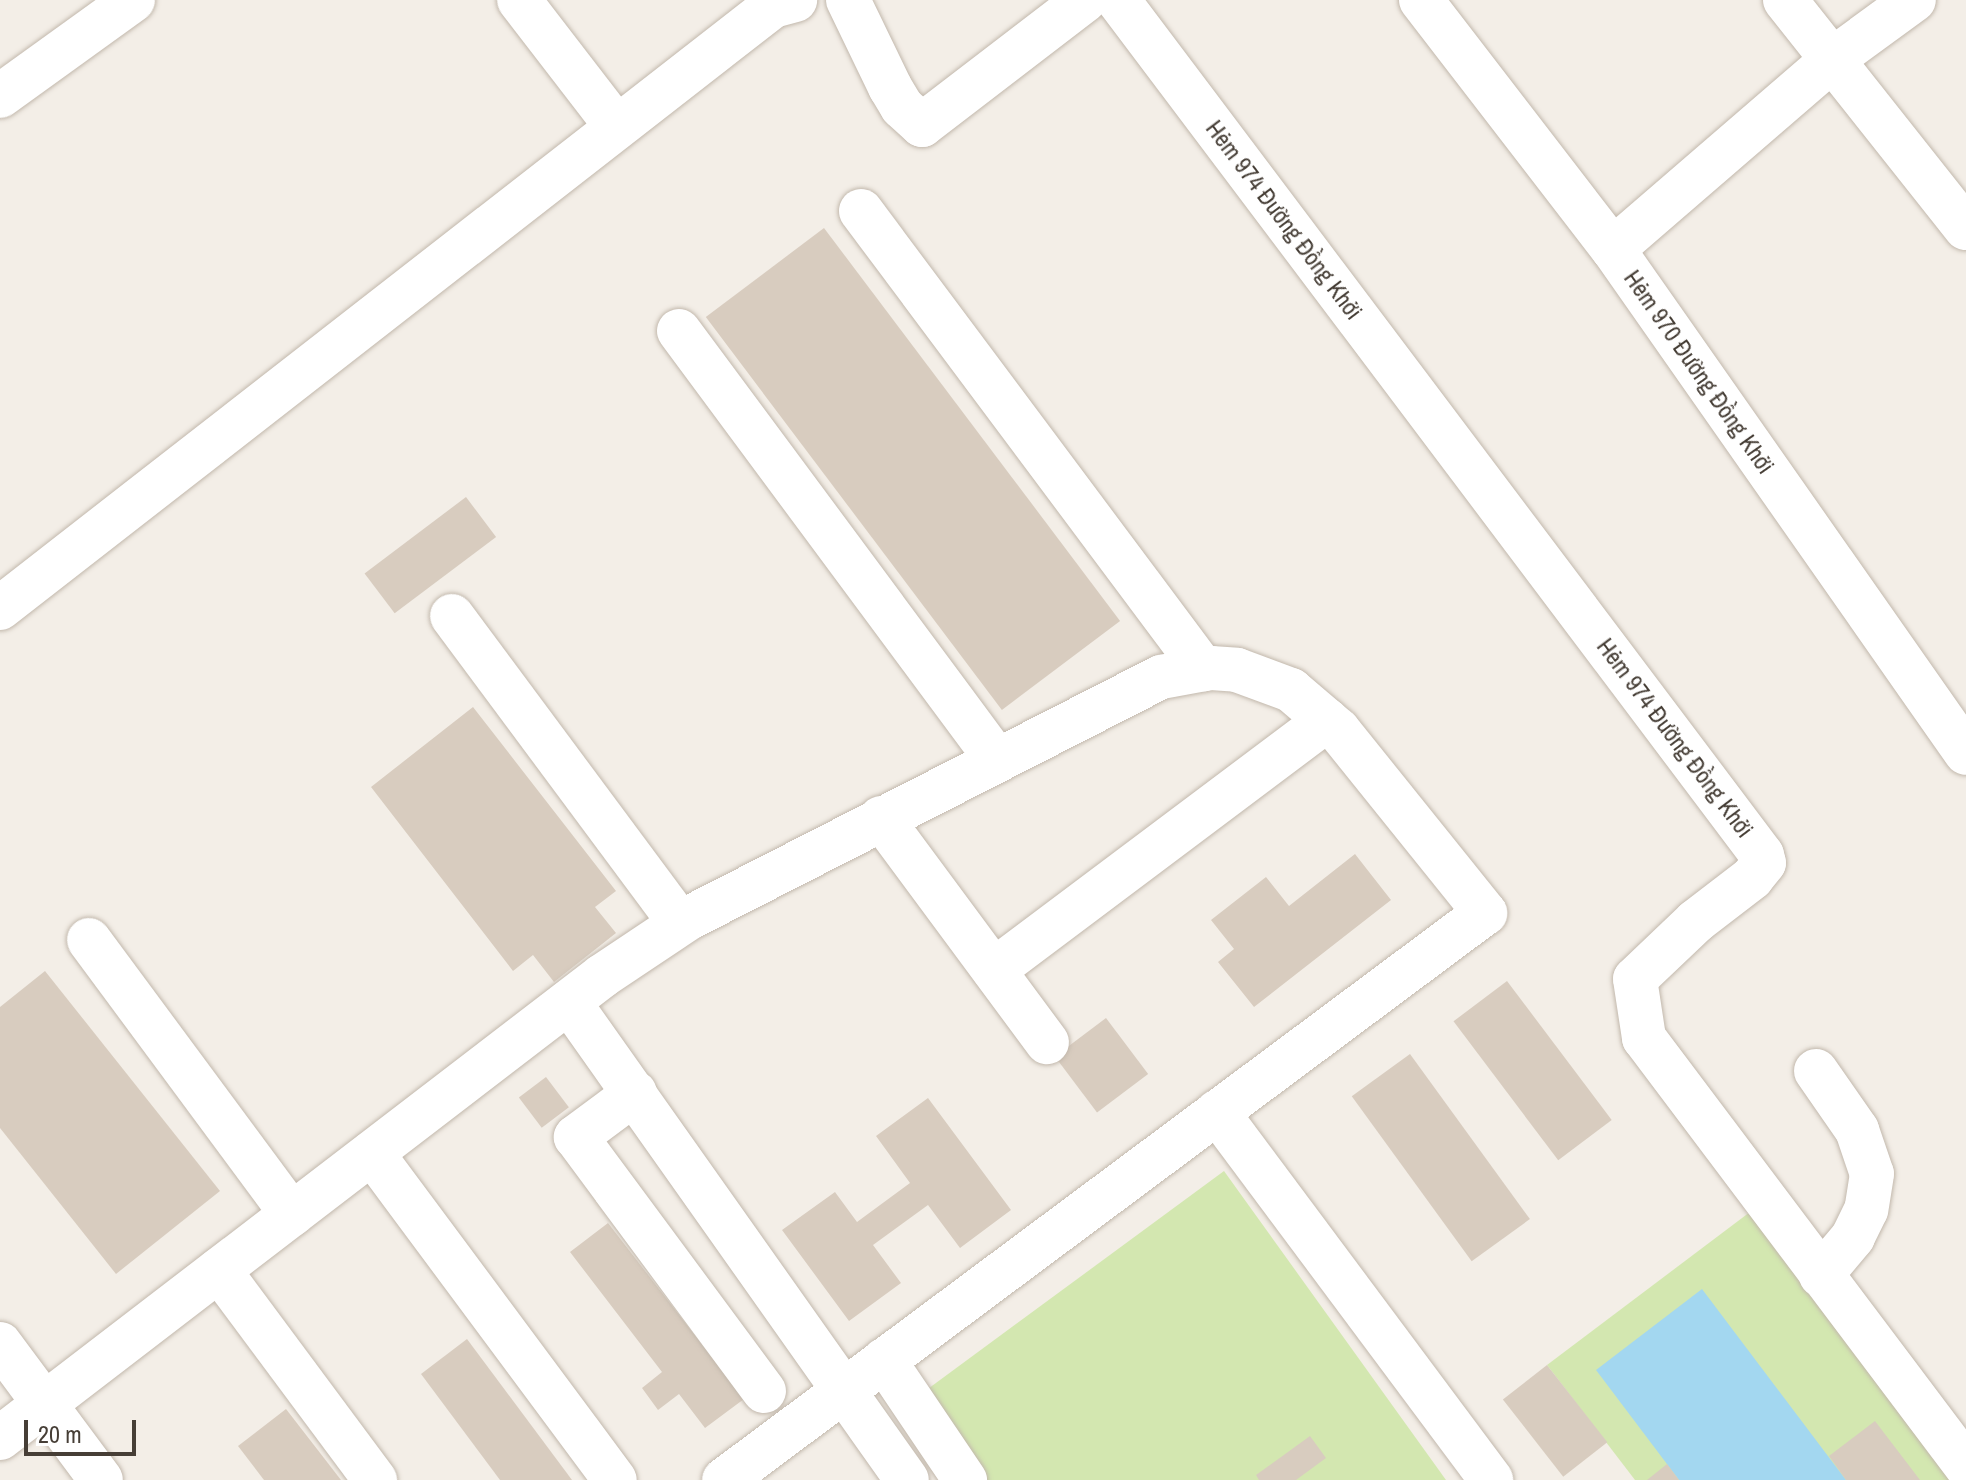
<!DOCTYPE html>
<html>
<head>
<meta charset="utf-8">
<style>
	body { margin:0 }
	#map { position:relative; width:1966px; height:1480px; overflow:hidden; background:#f3eee7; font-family:"Archivo Narrow",sans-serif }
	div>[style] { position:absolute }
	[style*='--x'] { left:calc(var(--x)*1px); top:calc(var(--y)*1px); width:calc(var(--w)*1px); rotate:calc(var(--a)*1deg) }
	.green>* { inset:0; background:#d3e7b0 }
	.water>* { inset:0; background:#a3d7f0 }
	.building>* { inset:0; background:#d8ccbf; transform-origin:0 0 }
	.roads { filter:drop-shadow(0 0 2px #c2b8ac) drop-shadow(0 0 2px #c2b8ac) }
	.minor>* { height:44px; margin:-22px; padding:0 22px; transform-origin:22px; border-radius:22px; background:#fff }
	span { translate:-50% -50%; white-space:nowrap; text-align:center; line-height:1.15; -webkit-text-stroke:7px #fff; paint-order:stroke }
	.street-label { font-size:24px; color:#463e36 }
	.scale { position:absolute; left:24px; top:1420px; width:112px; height:36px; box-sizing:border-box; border:4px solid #463e36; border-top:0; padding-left:10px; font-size:24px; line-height:28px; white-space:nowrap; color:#463e36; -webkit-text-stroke:6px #fff; paint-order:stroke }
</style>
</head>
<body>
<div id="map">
	<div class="green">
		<i style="clip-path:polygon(1224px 1171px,1446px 1480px,980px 1480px,921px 1394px)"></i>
		<i style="clip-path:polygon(1750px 1212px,1951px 1480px,1635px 1480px,1547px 1365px)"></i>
	</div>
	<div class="water">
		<i style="clip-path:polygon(1702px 1289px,1846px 1480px,1679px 1480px,1596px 1370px)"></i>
	</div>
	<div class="building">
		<i style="left:824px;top:228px;width:492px;height:148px;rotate:53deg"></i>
		<i style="left:466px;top:497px;width:50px;height:127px;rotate:53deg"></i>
		<i style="clip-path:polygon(473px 707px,616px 891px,595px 907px,616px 933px,554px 982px,533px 955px,513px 971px,371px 787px)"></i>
		<i style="clip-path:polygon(1355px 854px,1391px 900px,1254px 1007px,1218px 962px,1234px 949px,1211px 920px,1266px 877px,1289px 906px)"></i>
		<i style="clip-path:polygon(45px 971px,220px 1191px,116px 1274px,0 1128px,0 1007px)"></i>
		<i style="left:1507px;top:981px;width:174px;height:67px;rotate:53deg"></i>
		<i style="left:1106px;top:1018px;width:70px;height:64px;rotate:53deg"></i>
		<i style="left:1410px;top:1054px;width:204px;height:72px;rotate:54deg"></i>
		<i style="left:546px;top:1077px;width:38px;height:34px;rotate:53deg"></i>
		<i style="clip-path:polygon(928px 1098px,1011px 1210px,960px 1248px,928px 1205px,873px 1245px,901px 1283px,849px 1321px,782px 1230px,835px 1192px,857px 1222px,910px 1183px,876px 1136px)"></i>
		<i style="clip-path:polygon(608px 1223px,744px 1399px,705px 1428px,679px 1394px,658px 1410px,642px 1388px,662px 1372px,570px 1252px)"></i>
		<i style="clip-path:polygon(467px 1339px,572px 1480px,500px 1480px,421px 1374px)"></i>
		<i style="left:1547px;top:1365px;width:98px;height:56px;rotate:52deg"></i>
		<i style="clip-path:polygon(286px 1409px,341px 1480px,264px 1480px,238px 1446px)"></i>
		<i style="clip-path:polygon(1875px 1421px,1920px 1480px,1846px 1480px,1829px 1456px)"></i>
		<i style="clip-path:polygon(1310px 1436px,1326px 1458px,1296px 1480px,1259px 1480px,1256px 1475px)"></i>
		<i style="clip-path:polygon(1667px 1464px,1679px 1480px,1647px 1480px)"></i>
	</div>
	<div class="roads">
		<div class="minor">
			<i style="--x:519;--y:0;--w:159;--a:52.4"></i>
			<i style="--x:848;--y:0;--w:97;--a:64.2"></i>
			<i style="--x:890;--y:87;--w:23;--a:59"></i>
			<i style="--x:902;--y:107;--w:27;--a:42"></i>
			<i style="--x:922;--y:125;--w:205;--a:-37.5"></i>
			<i style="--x:1118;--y:0;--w:1070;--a:53.01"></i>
			<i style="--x:1762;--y:855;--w:8;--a:76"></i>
			<i style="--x:1764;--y:863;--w:19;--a:129"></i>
			<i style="--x:1752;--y:878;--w:71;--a:142.5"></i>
			<i style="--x:1696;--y:921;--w:84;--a:136.4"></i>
			<i style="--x:1635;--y:979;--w:60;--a:81.3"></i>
			<i style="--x:1644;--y:1038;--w:536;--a:53.04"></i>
			<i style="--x:1421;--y:0;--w:314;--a:52.4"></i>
			<i style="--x:1613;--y:249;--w:615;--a:54.99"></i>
			<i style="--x:1785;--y:0;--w:291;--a:51.6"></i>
			<i style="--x:0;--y:96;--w:164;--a:-35.8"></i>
			<i style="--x:861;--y:211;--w:572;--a:53.25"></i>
			<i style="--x:1613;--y:249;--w:291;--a:-40.8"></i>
			<i style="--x:1833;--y:59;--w:100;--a:-36.1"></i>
			<i style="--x:679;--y:331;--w:534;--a:53.45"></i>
			<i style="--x:0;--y:608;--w:980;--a:-37.91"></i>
			<i style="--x:773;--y:6;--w:23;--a:-15"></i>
			<i style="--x:452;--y:616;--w:382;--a:53.4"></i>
			<i style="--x:881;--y:818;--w:279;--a:53.5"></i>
			<i style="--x:89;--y:940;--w:341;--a:53.5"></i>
			<i style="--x:994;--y:970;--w:416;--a:-36.9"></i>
			<i style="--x:569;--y:1002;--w:585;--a:54.74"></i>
			<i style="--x:1816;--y:1071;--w:72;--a:55.2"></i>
			<i style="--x:1857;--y:1130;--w:46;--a:71.2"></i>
			<i style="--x:1872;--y:1174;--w:36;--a:99"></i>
			<i style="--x:1866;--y:1210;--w:30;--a:116"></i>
			<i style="--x:1853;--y:1237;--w:50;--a:130.1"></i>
			<i style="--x:635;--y:1093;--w:74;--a:143.3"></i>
			<i style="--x:576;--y:1137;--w:316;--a:53.5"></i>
			<i style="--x:1217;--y:1112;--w:459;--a:53.3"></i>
			<i style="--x:372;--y:1153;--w:407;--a:53.4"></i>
			<i style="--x:219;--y:1270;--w:262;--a:53.4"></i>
			<i style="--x:0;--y:1344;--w:169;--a:53.4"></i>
			<i style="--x:884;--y:1360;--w:145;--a:56"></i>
			<i style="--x:0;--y:1438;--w:759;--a:-37.5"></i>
			<i style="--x:602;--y:976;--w:105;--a:-33.7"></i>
			<i style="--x:689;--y:918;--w:530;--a:-27.05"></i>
			<i style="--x:1161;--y:677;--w:51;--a:-10.2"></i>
			<i style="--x:1211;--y:668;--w:26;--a:4"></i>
			<i style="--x:1237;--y:670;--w:58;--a:20.3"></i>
			<i style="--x:1291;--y:690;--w:62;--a:40.4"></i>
			<i style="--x:1338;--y:730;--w:235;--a:51.2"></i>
			<i style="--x:1485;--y:913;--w:949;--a:143.31"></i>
		</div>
	</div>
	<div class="street-label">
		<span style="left:1284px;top:220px;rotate:53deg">Hẻm 974 Đường Đồng Khởi</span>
		<span style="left:1699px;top:372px;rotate:55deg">Hẻm 970 Đường Đồng Khởi</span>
		<span style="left:1675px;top:738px;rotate:53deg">Hẻm 974 Đường Đồng Khởi</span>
	</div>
	<div class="scale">20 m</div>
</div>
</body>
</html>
